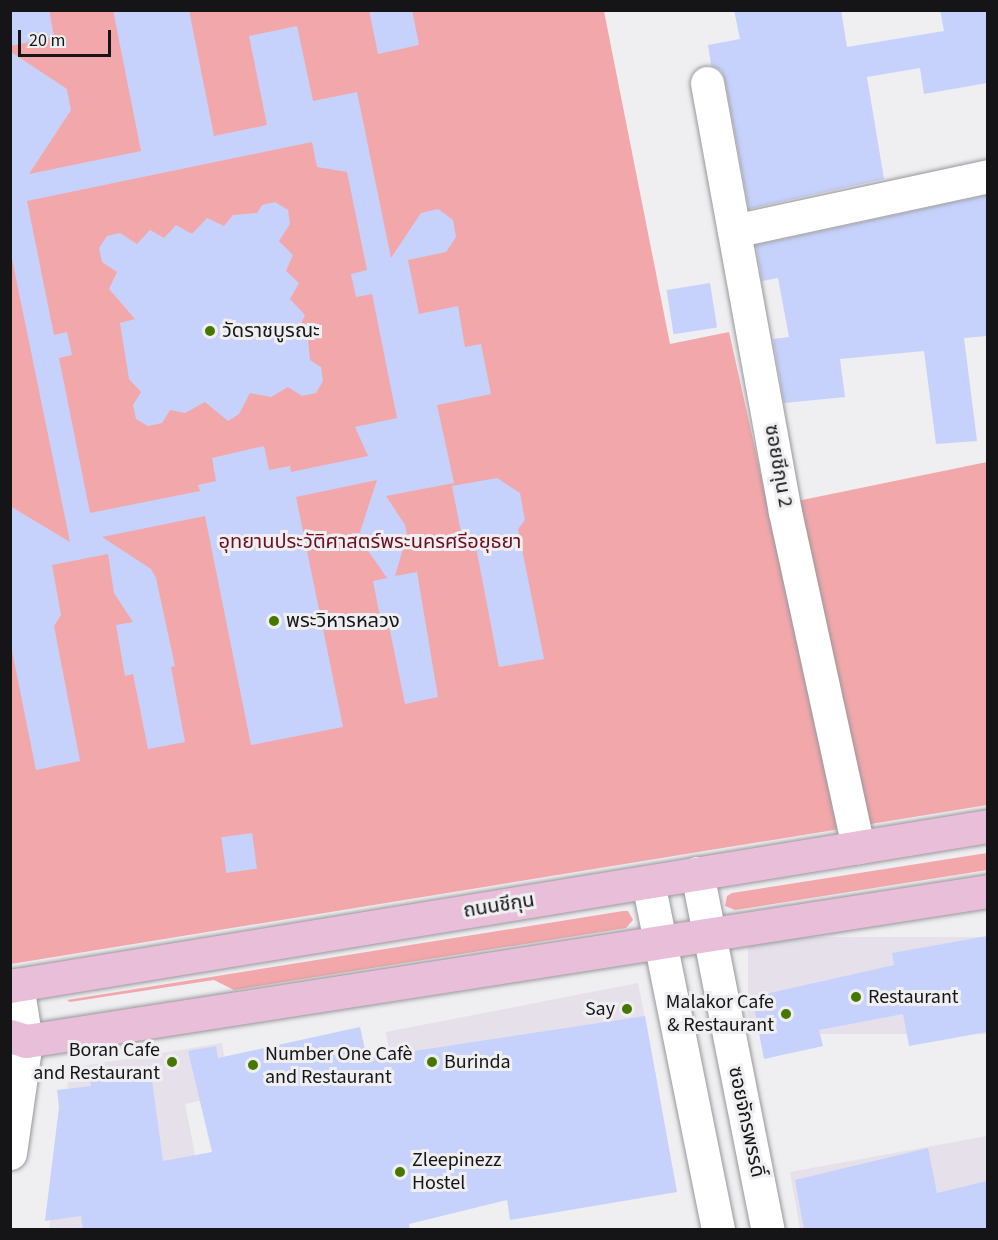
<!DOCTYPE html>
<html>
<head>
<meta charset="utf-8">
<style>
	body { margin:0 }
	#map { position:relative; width:998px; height:1240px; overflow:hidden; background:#efeef1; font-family:"Source Sans 3","Noto Sans Thai",sans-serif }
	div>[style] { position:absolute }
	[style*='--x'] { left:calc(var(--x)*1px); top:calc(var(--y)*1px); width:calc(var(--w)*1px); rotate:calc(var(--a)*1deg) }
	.built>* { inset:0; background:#e6e0eb; transform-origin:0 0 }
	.green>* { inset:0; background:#f2a8aa }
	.building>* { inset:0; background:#c6d2fb; transform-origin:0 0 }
	.roads { filter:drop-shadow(0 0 2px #99979b) drop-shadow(0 0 2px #99979b) }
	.minor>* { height:33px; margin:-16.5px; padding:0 16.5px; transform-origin:16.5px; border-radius:16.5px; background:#fff }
	.major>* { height:33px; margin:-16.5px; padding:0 16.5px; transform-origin:16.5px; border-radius:16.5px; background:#e8bed8 }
	.dots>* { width:16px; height:16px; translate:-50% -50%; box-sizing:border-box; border:3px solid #efeef1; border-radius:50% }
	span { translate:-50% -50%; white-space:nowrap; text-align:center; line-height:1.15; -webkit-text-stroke:6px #efeef1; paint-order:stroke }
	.poi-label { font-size:20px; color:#151416 }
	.left { translate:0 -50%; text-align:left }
	.right { translate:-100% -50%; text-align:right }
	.street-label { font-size:20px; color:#151416 }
	.park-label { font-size:20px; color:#6d0d20 }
	.frame { position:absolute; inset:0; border:12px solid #151416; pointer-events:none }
	.scale { position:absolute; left:18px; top:30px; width:93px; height:27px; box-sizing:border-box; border:3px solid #151416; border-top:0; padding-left:8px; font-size:18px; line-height:21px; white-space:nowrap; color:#151416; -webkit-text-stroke:4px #efeef1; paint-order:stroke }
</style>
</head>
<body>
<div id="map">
	<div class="built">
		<i style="left:987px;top:937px;width:97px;height:239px;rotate:90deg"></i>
		<i style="left:638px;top:983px;width:99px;height:257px;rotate:79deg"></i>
		<i style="clip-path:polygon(222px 1043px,230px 1094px,185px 1104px,210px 1229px,49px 1230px,70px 1068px)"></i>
		<i style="clip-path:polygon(987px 1136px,987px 1229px,800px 1229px,790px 1172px)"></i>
	</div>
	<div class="green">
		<i style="clip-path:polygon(11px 11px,604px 11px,670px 344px,729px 332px,768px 507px,987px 462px,987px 805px,11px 964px)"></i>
		<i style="clip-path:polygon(987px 853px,987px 870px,735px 910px,725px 906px,727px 896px,732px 893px)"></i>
		<i style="clip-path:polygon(623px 911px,628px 911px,633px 920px,626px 928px,234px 990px,214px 980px,70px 1002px,67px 1000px)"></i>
	</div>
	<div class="building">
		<i style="clip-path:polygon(10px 10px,49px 10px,54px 37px,10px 46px)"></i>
		<i style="clip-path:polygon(evenodd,113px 10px,189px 10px,214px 136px,267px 125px,249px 36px,297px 26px,313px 101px,357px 92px,391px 258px,421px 213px,438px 209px,453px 220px,456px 237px,446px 252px,408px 260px,419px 314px,458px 306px,465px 347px,481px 344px,491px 394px,437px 405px,454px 483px,386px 496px,405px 525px,407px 535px,395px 576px,417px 572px,438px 697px,405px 704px,389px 626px,382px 627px,373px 581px,387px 578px,362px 542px,360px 532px,377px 480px,296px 497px,343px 727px,251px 745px,205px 516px,102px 537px,151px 569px,156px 578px,175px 666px,171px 667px,185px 742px,148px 749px,133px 674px,125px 676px,116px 625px,133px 622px,114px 593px,108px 554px,52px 565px,61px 615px,54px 626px,80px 761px,36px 770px,10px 641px,10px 506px,70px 542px,10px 249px,11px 52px,67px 89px,71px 110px,29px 174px,141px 151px,113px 10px,312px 142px,317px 167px,347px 172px,367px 270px,351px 274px,356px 297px,372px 294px,397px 418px,355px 427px,368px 456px,291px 472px,290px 466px,269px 470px,264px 446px,212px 458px,216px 481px,198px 485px,200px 491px,90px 513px,59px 358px,72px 355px,67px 332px,54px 335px,27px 201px,312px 142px)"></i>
		<i style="clip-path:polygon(369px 10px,412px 10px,419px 45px,378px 54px)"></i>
		<i style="clip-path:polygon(734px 10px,841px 10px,847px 47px,944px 31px,940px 10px,987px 10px,987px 83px,924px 94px,920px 68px,867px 77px,884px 179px,749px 209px,725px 80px,721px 70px,711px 65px,708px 45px,740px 39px)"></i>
		<i style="clip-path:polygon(987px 195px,987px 336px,964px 338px,977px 441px,936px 444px,924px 351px,840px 359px,845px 397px,784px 403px,773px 339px,789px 337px,778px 278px,762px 281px,756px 245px)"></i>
		<i style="clip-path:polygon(275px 202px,288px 210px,290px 224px,279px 241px,293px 255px,286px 271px,299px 283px,290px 299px,305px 315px,298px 330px,308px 339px,310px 360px,321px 367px,323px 381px,316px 393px,302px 396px,288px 387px,271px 397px,250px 393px,239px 414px,228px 421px,205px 402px,185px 413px,170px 410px,162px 423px,148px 426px,136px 419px,133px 405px,141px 392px,129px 379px,120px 323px,135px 319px,109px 289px,117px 272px,102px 262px,99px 248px,107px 236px,120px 233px,137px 244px,150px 230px,164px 238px,176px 225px,192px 234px,207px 218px,224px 226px,233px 215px,257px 213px,262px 205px)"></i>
		<i style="left:710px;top:283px;width:45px;height:44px;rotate:81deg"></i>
		<i style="clip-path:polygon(497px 478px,520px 493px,525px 520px,518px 529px,544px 659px,499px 667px,475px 542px,461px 532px,452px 486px)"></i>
		<i style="left:252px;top:833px;width:36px;height:31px;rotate:82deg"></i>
		<i style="clip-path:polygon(987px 936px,987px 1032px,909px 1046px,903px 1014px,819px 1030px,823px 1046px,764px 1059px,752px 997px,894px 965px,892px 953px)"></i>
		<i style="clip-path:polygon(645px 1016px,677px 1192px,510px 1220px,507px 1200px,409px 1224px,410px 1230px,83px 1230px,81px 1216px,45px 1221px,59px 1107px,57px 1090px,91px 1086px,90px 1074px,150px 1066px,163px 1161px,212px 1152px,188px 1051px,216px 1046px,218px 1058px,360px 1027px,367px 1058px)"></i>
		<i style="clip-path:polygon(928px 1148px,937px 1193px,987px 1181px,987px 1230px,804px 1230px,795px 1180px)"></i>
	</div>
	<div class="roads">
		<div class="minor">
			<i style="--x:707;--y:83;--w:436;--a:79.7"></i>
			<i style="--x:785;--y:512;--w:343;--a:77.7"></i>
			<i style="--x:734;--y:231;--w:260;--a:-12.2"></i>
			<i style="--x:697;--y:873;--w:364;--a:78.8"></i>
			<i style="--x:648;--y:882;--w:355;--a:78.6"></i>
			<i style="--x:10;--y:1153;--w:113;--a:-81.9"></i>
			<i style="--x:26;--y:1041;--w:57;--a:-99.1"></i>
		</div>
		<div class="major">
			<i style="--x:10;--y:986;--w:991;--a:-9.29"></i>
			<i style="--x:10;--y:1036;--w:17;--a:17"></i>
			<i style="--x:26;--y:1041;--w:974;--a:-8.86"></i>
		</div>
	</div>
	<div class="dots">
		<i style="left:210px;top:331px;background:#467801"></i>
		<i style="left:274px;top:621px;background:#467801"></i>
		<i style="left:856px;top:997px;background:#467801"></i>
		<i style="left:627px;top:1009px;background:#467801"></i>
		<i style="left:786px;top:1014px;background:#467801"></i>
		<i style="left:172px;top:1062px;background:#467801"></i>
		<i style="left:432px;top:1062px;background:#467801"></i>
		<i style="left:253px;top:1065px;background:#467801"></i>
		<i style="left:400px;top:1172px;background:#467801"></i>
	</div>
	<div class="poi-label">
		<span class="left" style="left:222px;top:331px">วัดราชบูรณะ</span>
		<span class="left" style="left:286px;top:621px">พระวิหารหลวง</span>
		<span class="left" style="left:868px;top:997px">Restaurant</span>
		<span class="right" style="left:774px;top:1014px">Malakor Cafe<br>&amp; Restaurant</span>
		<span class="right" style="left:615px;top:1009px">Say</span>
		<span class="right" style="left:160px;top:1062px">Boran Cafe<br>and Restaurant</span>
		<span class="left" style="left:265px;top:1066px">Number One Cafè<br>and Restaurant</span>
		<span class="left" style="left:444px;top:1062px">Burinda</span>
		<span class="left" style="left:412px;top:1172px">Zleepinezz<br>Hostel</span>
	</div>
	<div class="street-label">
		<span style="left:778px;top:466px;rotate:80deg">ซอยชีกุน 2</span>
		<span style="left:499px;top:906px;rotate:-9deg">ถนนชีกุน</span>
		<span style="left:746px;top:1122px;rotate:78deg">ซอยจักรพรรดิ์</span>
	</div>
	<div class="park-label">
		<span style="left:370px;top:542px">อุทยานประวัติศาสตร์พระนครศรีอยุธยา</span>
	</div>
	<div class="frame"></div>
	<div class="scale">20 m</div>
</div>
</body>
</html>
